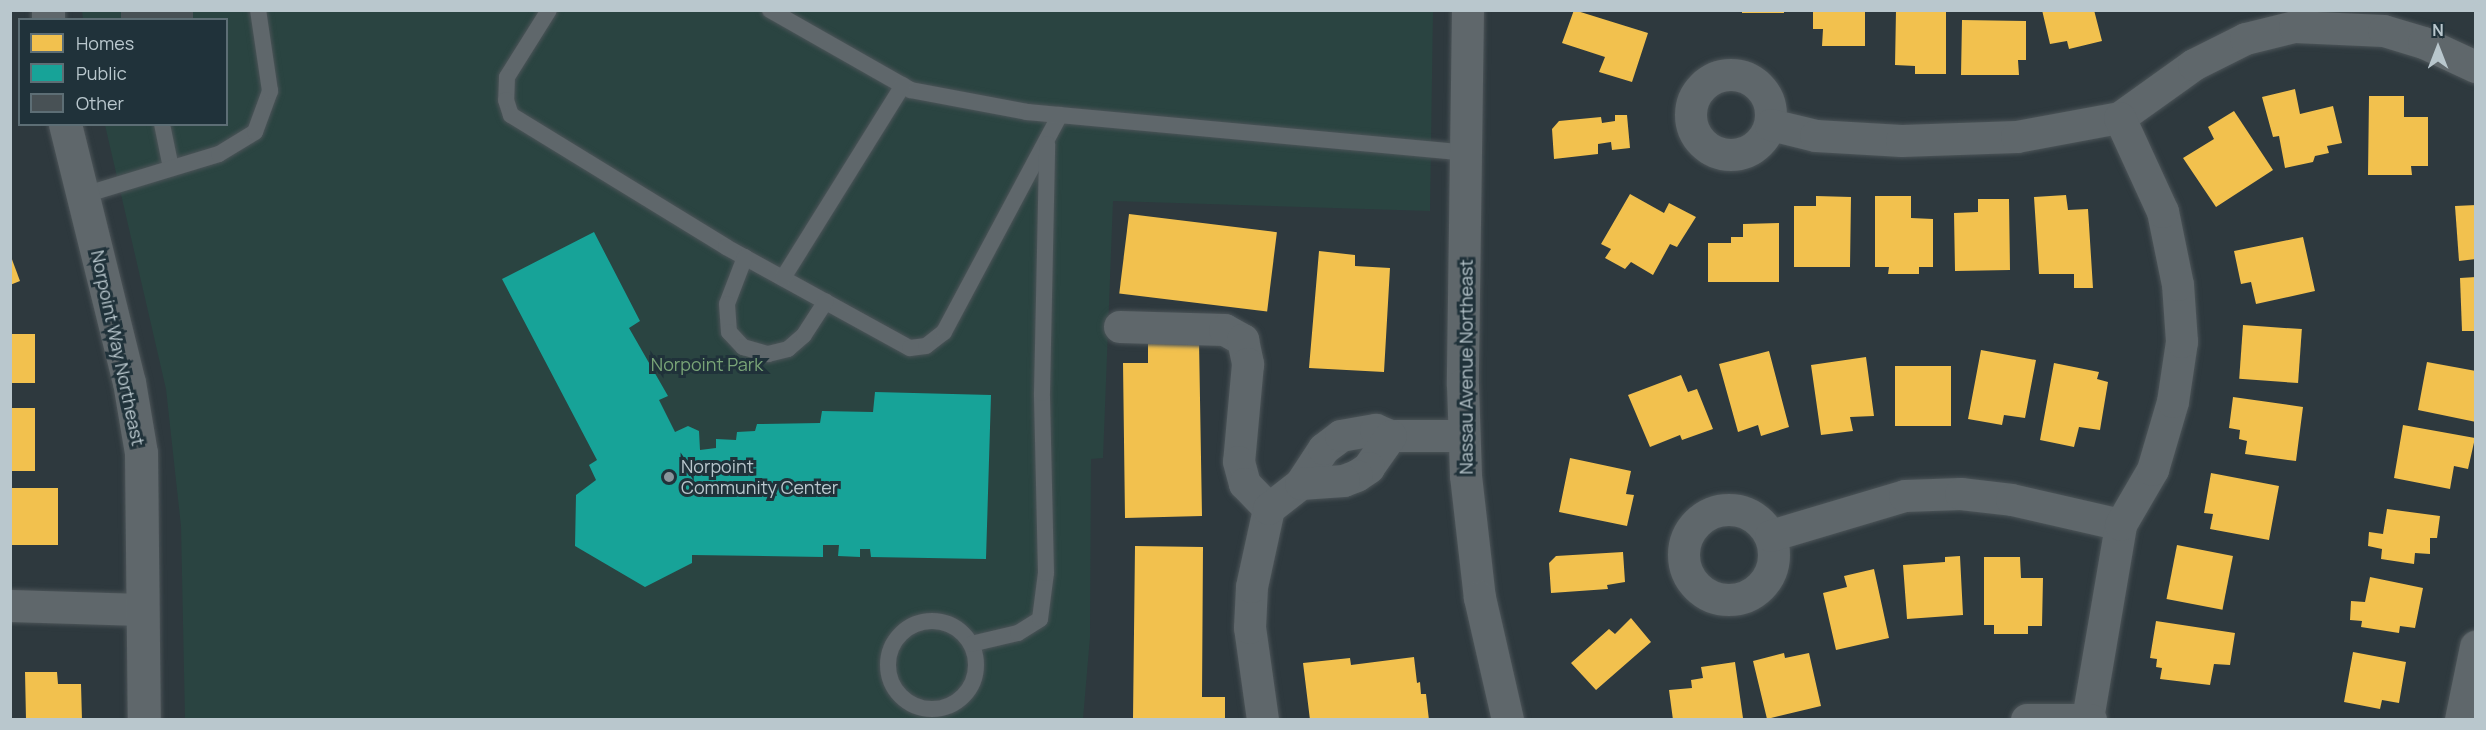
<!DOCTYPE html>
<html>
<head>
<meta charset="utf-8">
<style>
	body { margin:0 }
	#map { position:relative; width:2486px; height:730px; overflow:hidden; background:#2e393e; font-family:Manrope,sans-serif }
	div>[style] { position:absolute }
	[style*='--x'] { left:calc(var(--x)*1px); top:calc(var(--y)*1px); width:calc(var(--w)*1px); rotate:calc(var(--a)*1deg) }
	.green>* { inset:0; background:#2a4441 }
	.homes>* { inset:0; background:#f2c14e; transform-origin:0 0 }
	.public>* { inset:0; background:#17a398 }
	.building>* { inset:0; background:#485155; transform-origin:0 0 }
	.roads { filter:drop-shadow(0 0 2px #4c5458) drop-shadow(0 0 2px #4c5458) }
	.service>* { height:16px; margin:-8px; padding:0 8px; transform-origin:8px; border-radius:8px; background:#5f676b }
	.service>.ring { margin:-8px; padding:0; box-sizing:content-box; background:none; border:16px solid #5f676b; border-radius:50% }
	.minor>* { height:32px; margin:-16px; padding:0 16px; transform-origin:16px; border-radius:16px; background:#5f676b }
	.minor>.ring { margin:-16px; padding:0; box-sizing:content-box; background:none; border:32px solid #5f676b; border-radius:50% }
	.tertiary>* { height:33px; margin:-16.5px; padding:0 16.5px; transform-origin:16.5px; border-radius:16.5px; background:#5f676b }
	.dots>* { width:16px; height:16px; translate:-50% -50%; box-sizing:border-box; border:3px solid #20323a; border-radius:50% }
	span { translate:-50% -50%; white-space:nowrap; text-align:center; line-height:1.15; -webkit-text-stroke:6px #20323a; paint-order:stroke }
	.street-label { font-size:18px; color:#b9c7cd }
	.park-label { font-size:18px; color:#79a477 }
	.poi-label { font-size:18px; color:#b9c7cd }
	.left { translate:0 -50%; text-align:left }
	.frame { position:absolute; inset:0; border:12px solid #b9c7cd; pointer-events:none }
	.legend { position:absolute; left:18px; top:18px; width:210px; height:108px; box-sizing:border-box; background:#20323a; border:2px solid #5d6e75; margin:0; padding:8px 10px; list-style:none; font-size:18px; color:#b9c7cd }
	.legend li { display:flex; align-items:center; gap:12px; height:30px }
	.legend b { width:30px; border:2px solid #5d6e75 }
	.north { position:absolute; left:2408px; top:18px; width:60px; height:60px; -webkit-text-stroke:4px #20323a; paint-order:stroke; rotate:0deg; font-size:16px; font-weight:700; line-height:24px; text-align:center; color:#b9c7cd }
	.north::after { content:''; display:block; margin:auto; width:21px; height:27px; background:#b9c7cd; clip-path:polygon(50% 0,100% 100%,50% 72%,0 100%) }
</style>
</head>
<body>
<div id="map">
	<div class="green">
		<i style="clip-path:polygon(82px 11px,1433px 11px,1430px 211px,1113px 201px,1103px 458px,1091px 459px,1090px 637px,1083px 719px,185px 719px,181px 526px,166px 389px,105px 125px,226px 124px,226px 20px,83px 19px)"></i>
	</div>
	<div class="homes">
		<i style="clip-path:polygon(1574px 10px,1648px 33px,1632px 82px,1599px 72px,1605px 57px,1562px 43px)"></i>
		<i style="left:1742px;top:10px;width:42px;height:3px"></i>
		<i style="clip-path:polygon(1813px 10px,1865px 10px,1865px 46px,1822px 46px,1823px 29px,1813px 29px)"></i>
		<i style="clip-path:polygon(1896px 10px,1946px 10px,1946px 74px,1915px 74px,1915px 66px,1895px 65px)"></i>
		<i style="clip-path:polygon(2042px 10px,2094px 10px,2102px 41px,2069px 49px,2067px 41px,2050px 44px)"></i>
		<i style="clip-path:polygon(1962px 20px,2026px 21px,2026px 60px,2018px 60px,2019px 75px,1961px 75px)"></i>
		<i style="clip-path:polygon(2295px 89px,2300px 114px,2333px 106px,2342px 143px,2327px 146px,2329px 153px,2315px 156px,2313px 162px,2285px 168px,2279px 136px,2273px 137px,2262px 97px)"></i>
		<i style="clip-path:polygon(2369px 96px,2404px 96px,2404px 117px,2428px 117px,2428px 166px,2411px 166px,2412px 175px,2368px 175px)"></i>
		<i style="clip-path:polygon(2234px 111px,2273px 170px,2216px 207px,2183px 158px,2214px 139px,2208px 127px)"></i>
		<i style="clip-path:polygon(1615px 115px,1627px 115px,1630px 148px,1612px 150px,1611px 142px,1598px 144px,1598px 154px,1554px 159px,1552px 129px,1559px 121px,1601px 117px,1602px 123px,1615px 121px)"></i>
		<i style="clip-path:polygon(1630px 194px,1664px 213px,1669px 203px,1696px 217px,1677px 247px,1670px 244px,1653px 275px,1631px 262px,1625px 269px,1605px 258px,1611px 249px,1601px 244px)"></i>
		<i style="clip-path:polygon(2066px 195px,2068px 210px,2088px 209px,2093px 288px,2074px 288px,2074px 274px,2039px 274px,2034px 197px)"></i>
		<i style="clip-path:polygon(1816px 196px,1851px 197px,1850px 267px,1794px 267px,1794px 206px,1816px 206px)"></i>
		<i style="clip-path:polygon(1875px 196px,1911px 196px,1911px 218px,1933px 219px,1933px 267px,1919px 267px,1919px 274px,1888px 274px,1889px 267px,1875px 267px)"></i>
		<i style="clip-path:polygon(1978px 199px,2009px 199px,2010px 270px,1955px 271px,1954px 213px,1978px 212px)"></i>
		<i style="clip-path:polygon(2476px 205px,2476px 259px,2459px 261px,2455px 206px)"></i>
		<i style="left:1129px;top:214px;width:149px;height:80px;rotate:7deg"></i>
		<i style="clip-path:polygon(1779px 223px,1779px 282px,1708px 282px,1708px 243px,1731px 243px,1731px 237px,1743px 237px,1743px 224px)"></i>
		<i style="clip-path:polygon(2303px 237px,2315px 291px,2256px 304px,2251px 282px,2241px 284px,2234px 251px)"></i>
		<i style="clip-path:polygon(1319px 251px,1355px 255px,1355px 266px,1390px 268px,1384px 372px,1309px 368px)"></i>
		<i style="clip-path:polygon(10px 254px,20px 281px,10px 285px)"></i>
		<i style="clip-path:polygon(2476px 277px,2476px 331px,2462px 331px,2460px 278px)"></i>
		<i style="left:2243px;top:325px;width:59px;height:54px;rotate:4deg"></i>
		<i style="left:10px;top:334px;width:25px;height:49px"></i>
		<i style="clip-path:polygon(1199px 340px,1202px 516px,1125px 518px,1123px 363px,1148px 363px,1148px 341px)"></i>
		<i style="clip-path:polygon(1981px 350px,2036px 360px,2025px 418px,2004px 415px,2002px 425px,1968px 419px)"></i>
		<i style="clip-path:polygon(1769px 351px,1789px 427px,1761px 436px,1758px 425px,1738px 432px,1719px 364px)"></i>
		<i style="clip-path:polygon(1866px 357px,1874px 416px,1850px 417px,1853px 431px,1821px 435px,1811px 365px)"></i>
		<i style="clip-path:polygon(2427px 362px,2476px 371px,2476px 422px,2418px 410px)"></i>
		<i style="clip-path:polygon(2054px 363px,2099px 372px,2097px 379px,2108px 382px,2100px 430px,2079px 427px,2074px 447px,2040px 440px)"></i>
		<i style="left:1895px;top:366px;width:56px;height:60px"></i>
		<i style="clip-path:polygon(1681px 375px,1688px 392px,1697px 389px,1713px 429px,1682px 440px,1680px 435px,1650px 447px,1628px 395px)"></i>
		<i style="clip-path:polygon(2233px 397px,2303px 407px,2296px 461px,2245px 454px,2247px 441px,2239px 439px,2240px 430px,2229px 428px)"></i>
		<i style="left:35px;top:408px;width:63px;height:25px;rotate:90deg"></i>
		<i style="clip-path:polygon(2403px 425px,2475px 438px,2468px 469px,2454px 466px,2450px 489px,2394px 478px)"></i>
		<i style="clip-path:polygon(1570px 458px,1631px 471px,1626px 494px,1634px 495px,1627px 526px,1559px 512px)"></i>
		<i style="clip-path:polygon(2211px 473px,2279px 486px,2269px 540px,2210px 529px,2213px 514px,2204px 513px)"></i>
		<i style="left:10px;top:488px;width:48px;height:57px"></i>
		<i style="clip-path:polygon(2387px 509px,2440px 516px,2437px 538px,2430px 538px,2430px 554px,2415px 553px,2414px 564px,2381px 559px,2382px 549px,2368px 546px,2369px 532px,2383px 534px)"></i>
		<i style="left:2177px;top:545px;width:57px;height:55px;rotate:11deg"></i>
		<i style="clip-path:polygon(1135px 546px,1203px 547px,1202px 697px,1225px 697px,1225px 719px,1133px 718px)"></i>
		<i style="clip-path:polygon(1623px 552px,1625px 582px,1607px 585px,1608px 589px,1551px 593px,1549px 563px,1556px 556px)"></i>
		<i style="clip-path:polygon(1960px 556px,1963px 615px,1907px 619px,1903px 565px,1945px 562px,1945px 557px)"></i>
		<i style="clip-path:polygon(1984px 557px,2020px 557px,2021px 578px,2043px 578px,2042px 626px,2028px 626px,2028px 634px,1994px 634px,1994px 625px,1984px 625px)"></i>
		<i style="clip-path:polygon(1874px 569px,1889px 638px,1836px 650px,1823px 593px,1847px 587px,1844px 576px)"></i>
		<i style="clip-path:polygon(2370px 577px,2423px 588px,2415px 628px,2400px 626px,2399px 633px,2361px 627px,2362px 621px,2350px 620px,2351px 601px,2365px 602px)"></i>
		<i style="clip-path:polygon(1631px 618px,1651px 642px,1596px 690px,1571px 663px,1609px 629px,1615px 634px)"></i>
		<i style="clip-path:polygon(2156px 621px,2235px 633px,2230px 665px,2214px 664px,2210px 685px,2160px 679px,2162px 668px,2156px 667px,2157px 659px,2150px 658px)"></i>
		<i style="clip-path:polygon(2353px 652px,2406px 662px,2399px 703px,2382px 700px,2380px 709px,2344px 702px)"></i>
		<i style="clip-path:polygon(1784px 653px,1785px 658px,1809px 653px,1821px 706px,1767px 719px,1753px 661px)"></i>
		<i style="clip-path:polygon(1414px 657px,1417px 683px,1420px 682px,1421px 694px,1426px 694px,1429px 720px,1310px 720px,1303px 663px,1350px 658px,1351px 665px)"></i>
		<i style="clip-path:polygon(1735px 662px,1743px 718px,1673px 720px,1669px 690px,1692px 688px,1691px 680px,1703px 678px,1701px 667px)"></i>
		<i style="clip-path:polygon(25px 672px,57px 672px,58px 684px,81px 684px,82px 720px,26px 720px)"></i>
	</div>
	<div class="public">
		<i style="clip-path:polygon(594px 232px,640px 321px,629px 328px,668px 396px,659px 400px,675px 432px,688px 426px,699px 431px,700px 450px,716px 448px,716px 439px,736px 440px,737px 432px,755px 431px,757px 424px,820px 423px,822px 411px,873px 412px,875px 392px,991px 395px,986px 559px,871px 557px,870px 549px,860px 549px,860px 557px,838px 556px,839px 545px,823px 545px,823px 557px,692px 555px,692px 563px,645px 587px,575px 546px,576px 495px,596px 480px,589px 465px,597px 460px,502px 279px)"></i>
	</div>
	<div class="building">
		<i style="left:121px;top:10px;width:72px;height:10px"></i>
	</div>
	<div class="roads">
		<div class="service">
			<i style="--x:549;--y:10;--w:79;--a:122.1"></i>
			<i style="--x:507;--y:77;--w:23;--a:92"></i>
			<i style="--x:506;--y:100;--w:16;--a:72"></i>
			<i style="--x:511;--y:115;--w:252;--a:31.5"></i>
			<i style="--x:726;--y:247;--w:210;--a:28.8"></i>
			<i style="--x:910;--y:348;--w:16;--a:-7"></i>
			<i style="--x:926;--y:346;--w:23;--a:-38"></i>
			<i style="--x:944;--y:332;--w:246;--a:-61.9"></i>
			<i style="--x:770;--y:10;--w:162;--a:29.6"></i>
			<i style="--x:911;--y:90;--w:118;--a:10.7"></i>
			<i style="--x:1027;--y:112;--w:441;--a:5.3"></i>
			<i style="--x:162;--y:124;--w:45;--a:78.4"></i>
			<i style="--x:84;--y:195;--w:141;--a:-16.9"></i>
			<i style="--x:219;--y:154;--w:42;--a:-31.4"></i>
			<i style="--x:255;--y:132;--w:44;--a:-69.9"></i>
			<i style="--x:270;--y:91;--w:82;--a:-98.4"></i>
			<i style="--x:745;--y:257;--w:50;--a:111"></i>
			<i style="--x:727;--y:304;--w:28;--a:86"></i>
			<i style="--x:729;--y:332;--w:21;--a:47"></i>
			<i style="--x:743;--y:347;--w:26;--a:16"></i>
			<i style="--x:768;--y:354;--w:21;--a:-14"></i>
			<i style="--x:788;--y:349;--w:21;--a:-41"></i>
			<i style="--x:804;--y:335;--w:40;--a:-57.1"></i>
			<i style="--x:783;--y:278;--w:227;--a:-58.1"></i>
			<i class="ring" style="left:888px;top:621px;width:72px;height:72px"></i>
			<i style="--x:971;--y:644;--w:48;--a:-13.2"></i>
			<i style="--x:1018;--y:633;--w:26;--a:-32"></i>
			<i style="--x:1040;--y:619;--w:46;--a:-82.6"></i>
			<i style="--x:1046;--y:573;--w:180;--a:-91.3"></i>
			<i style="--x:1042;--y:393;--w:249;--a:-88.8"></i>
		</div>
		<div class="minor">
			<i style="--x:1468;--y:10;--w:375;--a:90.8"></i>
			<i style="--x:1463;--y:385;--w:91;--a:88.1"></i>
			<i style="--x:1466;--y:476;--w:123;--a:83.5"></i>
			<i style="--x:1480;--y:598;--w:125;--a:77.1"></i>
			<i class="ring" style="left:1691px;top:75px;width:48px;height:48px"></i>
			<i style="--x:1771;--y:125;--w:46;--a:13.7"></i>
			<i style="--x:1816;--y:136;--w:86;--a:3.3"></i>
			<i style="--x:1902;--y:141;--w:115;--a:-2"></i>
			<i style="--x:2017;--y:137;--w:105;--a:-10.5"></i>
			<i style="--x:2120;--y:118;--w:91;--a:-35.6"></i>
			<i style="--x:2194;--y:65;--w:58;--a:-26.6"></i>
			<i style="--x:2246;--y:39;--w:50;--a:-13.8"></i>
			<i style="--x:2295;--y:27;--w:89;--a:2.6"></i>
			<i style="--x:2384;--y:31;--w:42;--a:16.7"></i>
			<i style="--x:2424;--y:43;--w:57;--a:24.8"></i>
			<i style="--x:1120;--y:327;--w:105;--a:1.6"></i>
			<i style="--x:1225;--y:330;--w:21;--a:29"></i>
			<i style="--x:1243;--y:340;--w:25;--a:78"></i>
			<i style="--x:1248;--y:364;--w:98;--a:95.2"></i>
			<i style="--x:1239;--y:462;--w:23;--a:75"></i>
			<i style="--x:1245;--y:484;--w:35;--a:46"></i>
			<i style="--x:1391;--y:436;--w:73;--a:0"></i>
			<i class="ring" style="left:1684px;top:510px;width:58px;height:58px"></i>
			<i style="--x:1771;--y:536;--w:140;--a:-16.6"></i>
			<i style="--x:1905;--y:496;--w:56;--a:-2"></i>
			<i style="--x:1961;--y:494;--w:51;--a:6.7"></i>
			<i style="--x:2012;--y:500;--w:112;--a:12.9"></i>
			<i style="--x:10;--y:606;--w:132;--a:1.7"></i>
			<i style="--x:2088;--y:719;--w:197;--a:-80.3"></i>
			<i style="--x:2121;--y:525;--w:64;--a:-59.8"></i>
			<i style="--x:2153;--y:470;--w:71;--a:-73.6"></i>
			<i style="--x:2173;--y:402;--w:61;--a:-81.5"></i>
			<i style="--x:2182;--y:342;--w:57;--a:-94"></i>
			<i style="--x:2178;--y:285;--w:75;--a:-101.6"></i>
			<i style="--x:2163;--y:212;--w:103;--a:-114.6"></i>
			<i style="--x:1263;--y:720;--w:93;--a:-98"></i>
			<i style="--x:1250;--y:628;--w:41;--a:-87.2"></i>
			<i style="--x:1252;--y:587;--w:80;--a:-77.7"></i>
			<i style="--x:1269;--y:509;--w:41;--a:-38"></i>
			<i style="--x:1301;--y:484;--w:42;--a:-56.7"></i>
			<i style="--x:1324;--y:449;--w:21;--a:-37"></i>
			<i style="--x:1341;--y:436;--w:36;--a:-10"></i>
			<i style="--x:1376;--y:430;--w:16;--a:22"></i>
			<i style="--x:1391;--y:436;--w:39;--a:125"></i>
			<i style="--x:1369;--y:468;--w:14;--a:146"></i>
			<i style="--x:1357;--y:476;--w:14;--a:159"></i>
			<i style="--x:1344;--y:481;--w:43;--a:176"></i>
			<i style="--x:2027;--y:720;--w:64;--a:0"></i>
			<i style="--x:2461;--y:720;--w:75;--a:-78.4"></i>
		</div>
		<div class="tertiary">
			<i style="--x:48;--y:10;--w:10;--a:90"></i>
			<i style="--x:65;--y:124;--w:266;--a:76.1"></i>
			<i style="--x:129;--y:382;--w:72;--a:80.4"></i>
			<i style="--x:141;--y:453;--w:267;--a:89.4"></i>
		</div>
	</div>
	<div class="dots">
		<i style="left:669px;top:477px;background:#88959b"></i>
	</div>
	<div class="street-label">
		<span style="left:118px;top:348px;rotate:78deg">Norpoint Way Northeast</span>
		<span style="left:1466px;top:367px;rotate:-90deg">Nassau Avenue Northeast</span>
	</div>
	<div class="park-label">
		<span style="left:707px;top:364px">Norpoint Park</span>
	</div>
	<div class="poi-label">
		<span class="left" style="left:681px;top:477px">Norpoint<br>Community Center</span>
	</div>
	<div class="frame"></div>
	<ul class="legend">
	<li><b style="height:16px;background:#f2c14e"></b>Homes</li>
	<li><b style="height:16px;background:#17a398"></b>Public</li>
	<li><b style="height:16px;background:#485155"></b>Other</li>
	</ul>
	<div class="north">N</div>
</div>
</body>
</html>
